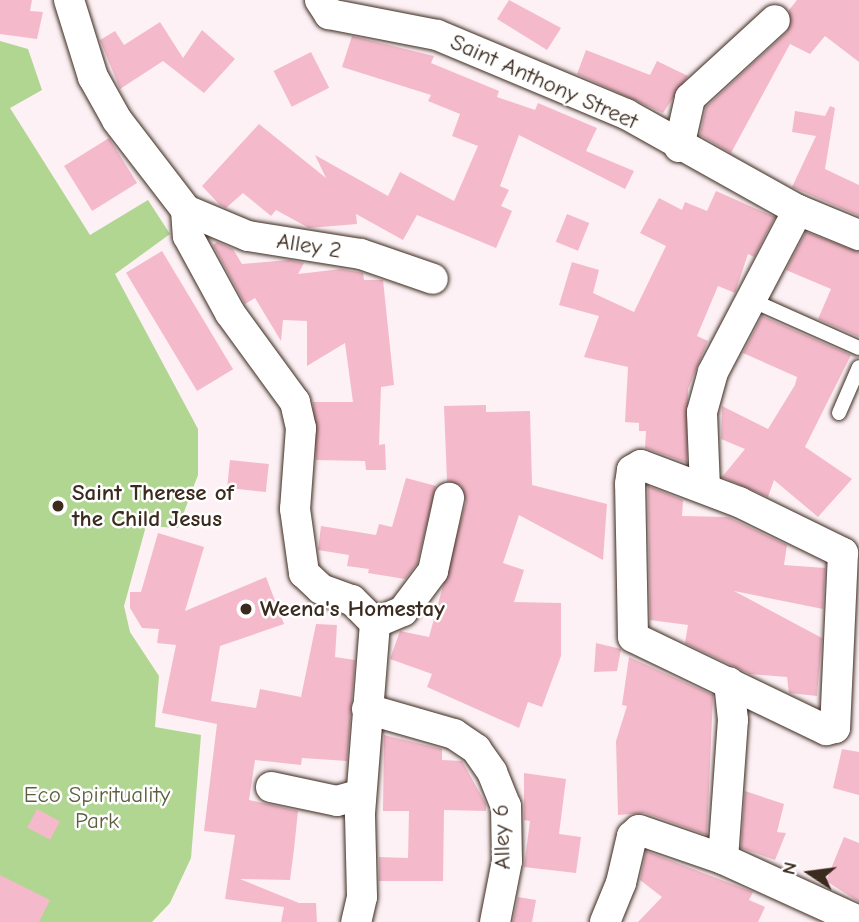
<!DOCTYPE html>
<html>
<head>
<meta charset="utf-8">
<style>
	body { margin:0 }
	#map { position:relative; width:859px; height:922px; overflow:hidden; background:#fdf1f5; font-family:"Comic Neue",sans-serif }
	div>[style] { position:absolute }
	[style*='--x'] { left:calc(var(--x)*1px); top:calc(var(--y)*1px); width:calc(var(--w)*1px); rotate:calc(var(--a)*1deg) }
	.green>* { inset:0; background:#b1d691 }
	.building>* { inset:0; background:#f4bacb; transform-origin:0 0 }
	.roads { filter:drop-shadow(0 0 2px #3b2a1e) drop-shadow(0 0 2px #3b2a1e) }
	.lane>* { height:14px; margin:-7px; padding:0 7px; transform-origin:7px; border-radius:7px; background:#fff }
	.street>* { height:30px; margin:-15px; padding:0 15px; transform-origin:15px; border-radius:15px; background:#fff }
	.dots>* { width:19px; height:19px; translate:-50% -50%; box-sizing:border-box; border:4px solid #fff; border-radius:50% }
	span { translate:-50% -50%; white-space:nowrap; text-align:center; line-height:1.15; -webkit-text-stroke:5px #fff; paint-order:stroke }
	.street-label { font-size:23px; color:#3b2a1e }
	.poi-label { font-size:23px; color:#3b2a1e; font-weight:700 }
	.left { translate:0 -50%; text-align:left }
	.park-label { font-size:23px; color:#5e5e40 }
	.north { position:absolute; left:775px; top:838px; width:70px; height:70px; -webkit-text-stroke:5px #fff; paint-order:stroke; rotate:283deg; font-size:19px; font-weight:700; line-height:28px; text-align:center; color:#3b2a1e }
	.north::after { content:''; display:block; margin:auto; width:24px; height:32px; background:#3b2a1e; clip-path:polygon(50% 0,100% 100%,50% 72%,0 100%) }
</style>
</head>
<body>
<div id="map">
	<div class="green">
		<i style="clip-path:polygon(0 41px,28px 49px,42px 90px,10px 108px,90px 235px,148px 200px,170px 234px,115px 274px,198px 429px,198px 475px,178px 528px,146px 526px,124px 606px,130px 632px,159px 676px,155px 727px,201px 735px,191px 858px,170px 903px,152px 922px,0 922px)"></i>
	</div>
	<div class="building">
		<i style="clip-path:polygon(0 0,32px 0,30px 11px,43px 12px,37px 39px,0 34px)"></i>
		<i style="clip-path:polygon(509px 0,561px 28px,547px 50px,497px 19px)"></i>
		<i style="clip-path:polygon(797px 0,859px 0,859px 62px,825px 36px,810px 54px,790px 44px,731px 153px,700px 135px,706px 107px,787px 32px,789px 10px)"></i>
		<i style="clip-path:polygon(160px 22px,183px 58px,202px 30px,235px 59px,204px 93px,163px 61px,120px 89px,100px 40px,115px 31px,124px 45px)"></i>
		<i style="clip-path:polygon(352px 36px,434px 56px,431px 63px,499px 91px,497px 97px,535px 110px,538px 103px,597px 128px,586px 151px,634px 171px,625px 189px,519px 135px,500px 186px,509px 190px,501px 206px,512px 211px,496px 248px,417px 215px,403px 240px,356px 214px,357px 224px,309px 228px,276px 210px,271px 216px,243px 193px,226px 208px,220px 205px,202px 186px,259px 124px,326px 178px,315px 155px,388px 196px,400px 172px,454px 201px,478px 146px,452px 136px,460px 114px,428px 101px,431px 95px,342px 67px)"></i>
		<i style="clip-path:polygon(586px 50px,650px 75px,657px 61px,688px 76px,663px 113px,577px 74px)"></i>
		<i style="left:311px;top:52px;width:40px;height:42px;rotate:63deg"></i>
		<i style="clip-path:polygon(830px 106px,835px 108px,825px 169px,859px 185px,859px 216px,792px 187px,816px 136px,792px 132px,795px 111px,825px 116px)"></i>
		<i style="left:109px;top:138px;width:53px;height:53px;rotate:58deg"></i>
		<i style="clip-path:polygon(716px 191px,775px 217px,754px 257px,748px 254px,735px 293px,718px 286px,697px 336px,708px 341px,688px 389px,687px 463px,645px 448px,646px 431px,639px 431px,639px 423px,625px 422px,628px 367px,584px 357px,599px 316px,559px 305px,572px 262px,599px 270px,593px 293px,634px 312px,666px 246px,640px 233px,659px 198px,682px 210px,685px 202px,707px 211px)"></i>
		<i style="left:567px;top:214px;width:24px;height:30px;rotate:22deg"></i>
		<i style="clip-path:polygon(806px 232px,859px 252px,859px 337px,818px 319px,831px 289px,786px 270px)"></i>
		<i style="clip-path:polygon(217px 242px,233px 249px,242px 264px,289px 260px,304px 263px,298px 274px,341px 269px,363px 273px,364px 280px,383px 280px,394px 385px,381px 387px,379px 445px,385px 444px,386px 470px,366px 470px,365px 461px,316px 460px,313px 402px,353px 402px,345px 343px,307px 366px,307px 321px,283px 320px,281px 341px,255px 298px,245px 304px,213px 245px)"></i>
		<i style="left:162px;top:251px;width:138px;height:42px;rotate:59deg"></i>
		<i style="clip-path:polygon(762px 316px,851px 355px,805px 447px,852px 479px,818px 517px,774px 480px,768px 497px,722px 477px,745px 449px,721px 439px,722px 406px,768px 429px,795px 385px,797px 377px,743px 353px)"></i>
		<i style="clip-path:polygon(486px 405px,486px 412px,530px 411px,532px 485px,607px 504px,603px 560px,519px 515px,503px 563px,524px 570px,514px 602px,561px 603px,561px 656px,542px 707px,528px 702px,519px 728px,427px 687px,432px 674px,390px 659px,400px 631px,429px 637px,466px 502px,461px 486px,447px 481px,444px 406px)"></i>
		<i style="left:230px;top:460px;width:39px;height:28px;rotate:6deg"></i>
		<i style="clip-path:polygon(406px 478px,436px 486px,417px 564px,405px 579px,368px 573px,369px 569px,347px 566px,349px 555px,318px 550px,321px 526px,376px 535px,379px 524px,392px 527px)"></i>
		<i style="clip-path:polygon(648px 486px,683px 500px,682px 516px,728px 517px,787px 545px,784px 565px,825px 568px,823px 609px,734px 591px,822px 638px,817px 696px,789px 693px,787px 677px,750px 674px,685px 643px,688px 625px,650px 620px)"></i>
		<i style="clip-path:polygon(158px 533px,204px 547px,185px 611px,266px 577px,284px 624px,220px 646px,211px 701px,256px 708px,260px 689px,301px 697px,316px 624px,337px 625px,335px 657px,355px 660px,347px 761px,302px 758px,301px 765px,255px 760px,249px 800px,298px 811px,294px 849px,290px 880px,240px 879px,299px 903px,316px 903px,317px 922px,281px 922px,284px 907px,225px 899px,235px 835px,204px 831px,217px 724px,162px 713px,176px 645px,157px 643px,159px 629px,142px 628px,130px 608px,130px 592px,141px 592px)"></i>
		<i style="clip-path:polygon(596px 643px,621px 649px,617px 671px,594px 672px)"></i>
		<i style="clip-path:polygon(629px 657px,713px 695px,707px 835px,645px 813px,618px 815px,616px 741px,627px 706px,622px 705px)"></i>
		<i style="clip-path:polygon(384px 735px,442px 749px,442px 760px,462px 761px,486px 804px,486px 811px,444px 810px,443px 881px,379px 881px,379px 857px,408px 858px,409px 811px,383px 811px)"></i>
		<i style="clip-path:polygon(842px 749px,859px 752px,859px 795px,833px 788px)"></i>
		<i style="clip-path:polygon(524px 773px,566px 779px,559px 834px,581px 837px,576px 873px,524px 867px,530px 821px,524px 820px)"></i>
		<i style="clip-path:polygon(745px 791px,784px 804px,777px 832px,786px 833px,775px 860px,741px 848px)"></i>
		<i style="left:37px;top:809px;width:26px;height:21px;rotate:28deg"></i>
		<i style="clip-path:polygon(844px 837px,859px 843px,859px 902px,826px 881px)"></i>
		<i style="clip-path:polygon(646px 851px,753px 892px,749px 900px,765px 907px,758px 922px,638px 922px,662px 897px,640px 880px)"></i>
		<i style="clip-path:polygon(0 875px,50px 900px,39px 922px,0 922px)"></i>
		<i style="clip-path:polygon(518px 897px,536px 900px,532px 922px,513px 922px)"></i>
	</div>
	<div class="roads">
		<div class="lane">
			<i style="--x:749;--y:299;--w:120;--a:24"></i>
			<i style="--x:839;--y:413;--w:50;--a:-66.5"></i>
		</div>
		<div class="street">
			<i style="--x:69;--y:0;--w:81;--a:72.7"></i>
			<i style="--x:93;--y:77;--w:49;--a:60.8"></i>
			<i style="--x:117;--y:120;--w:113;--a:52.5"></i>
			<i style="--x:186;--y:210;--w:26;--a:86"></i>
			<i style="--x:188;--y:236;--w:88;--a:61.4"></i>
			<i style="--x:230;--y:313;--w:110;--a:53.9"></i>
			<i style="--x:295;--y:402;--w:27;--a:77"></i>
			<i style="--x:301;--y:428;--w:81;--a:94.2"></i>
			<i style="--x:295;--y:509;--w:65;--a:82"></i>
			<i style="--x:304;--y:573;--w:23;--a:43"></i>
			<i style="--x:321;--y:589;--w:33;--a:20"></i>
			<i style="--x:352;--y:600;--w:33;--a:45"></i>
			<i style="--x:375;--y:623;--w:193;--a:94.5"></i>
			<i style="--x:360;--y:815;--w:82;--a:88.6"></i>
			<i style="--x:362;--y:897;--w:26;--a:103"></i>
			<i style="--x:320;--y:0;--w:17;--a:57"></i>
			<i style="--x:329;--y:14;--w:110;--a:11"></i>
			<i style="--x:437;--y:35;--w:205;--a:22.7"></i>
			<i style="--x:626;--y:114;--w:197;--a:29.2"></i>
			<i style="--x:798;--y:210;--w:66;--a:22.3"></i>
			<i style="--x:679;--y:147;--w:50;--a:-77.3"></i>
			<i style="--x:690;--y:98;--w:115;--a:-42.5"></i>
			<i style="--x:186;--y:210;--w:67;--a:22.8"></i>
			<i style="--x:248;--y:236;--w:114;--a:9.1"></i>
			<i style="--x:361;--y:254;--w:76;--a:19.1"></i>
			<i style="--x:641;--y:465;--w:105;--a:20.7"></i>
			<i style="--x:739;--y:502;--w:116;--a:26.1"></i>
			<i style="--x:843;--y:553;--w:175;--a:92.6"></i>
			<i style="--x:835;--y:728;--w:9;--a:167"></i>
			<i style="--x:826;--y:730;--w:214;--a:-154.3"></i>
			<i style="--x:633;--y:637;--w:153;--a:-91.1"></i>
			<i style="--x:630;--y:484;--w:14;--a:-82"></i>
			<i style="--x:632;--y:470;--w:10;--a:-29"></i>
			<i style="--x:705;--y:488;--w:76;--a:-92.3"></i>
			<i style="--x:702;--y:412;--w:41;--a:-74.6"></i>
			<i style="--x:713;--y:372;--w:183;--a:-62.3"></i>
			<i style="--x:375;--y:623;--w:30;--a:-23"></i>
			<i style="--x:403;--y:611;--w:50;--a:-53.1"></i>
			<i style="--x:433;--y:571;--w:75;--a:-77.6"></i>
			<i style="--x:367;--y:709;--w:91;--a:16"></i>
			<i style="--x:454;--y:734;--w:27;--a:34"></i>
			<i style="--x:476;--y:749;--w:28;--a:55"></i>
			<i style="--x:492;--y:772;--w:37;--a:68"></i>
			<i style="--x:506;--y:806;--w:55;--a:89"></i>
			<i style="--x:507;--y:861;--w:62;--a:101.1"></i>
			<i style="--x:271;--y:787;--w:67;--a:12"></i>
			<i style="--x:337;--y:801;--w:25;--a:-16"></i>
			<i style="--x:723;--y:859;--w:139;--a:-85.9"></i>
			<i style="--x:733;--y:720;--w:38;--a:-96"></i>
			<i style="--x:605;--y:922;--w:42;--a:-67.7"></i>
			<i style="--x:621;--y:883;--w:48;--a:-76.8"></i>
			<i style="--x:632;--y:836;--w:9;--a:-41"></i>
			<i style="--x:639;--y:830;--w:89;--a:19"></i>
			<i style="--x:723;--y:859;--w:149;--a:24.5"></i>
		</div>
	</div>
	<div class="dots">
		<i style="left:58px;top:506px;background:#3b2a1e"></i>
		<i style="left:246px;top:609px;background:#3b2a1e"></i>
	</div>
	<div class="street-label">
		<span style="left:544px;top:82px;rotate:24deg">Saint Anthony Street</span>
		<span style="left:309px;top:246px;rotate:9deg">Alley 2</span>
		<span style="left:502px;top:837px;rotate:-92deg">Alley 6</span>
	</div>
	<div class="poi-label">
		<span class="left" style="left:72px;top:506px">Saint Therese of<br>the Child Jesus</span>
		<span class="left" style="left:260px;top:609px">Weena's Homestay</span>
	</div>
	<div class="park-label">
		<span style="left:97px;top:808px">Eco Spirituality<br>Park</span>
	</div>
	<div class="north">N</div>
</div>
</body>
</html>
